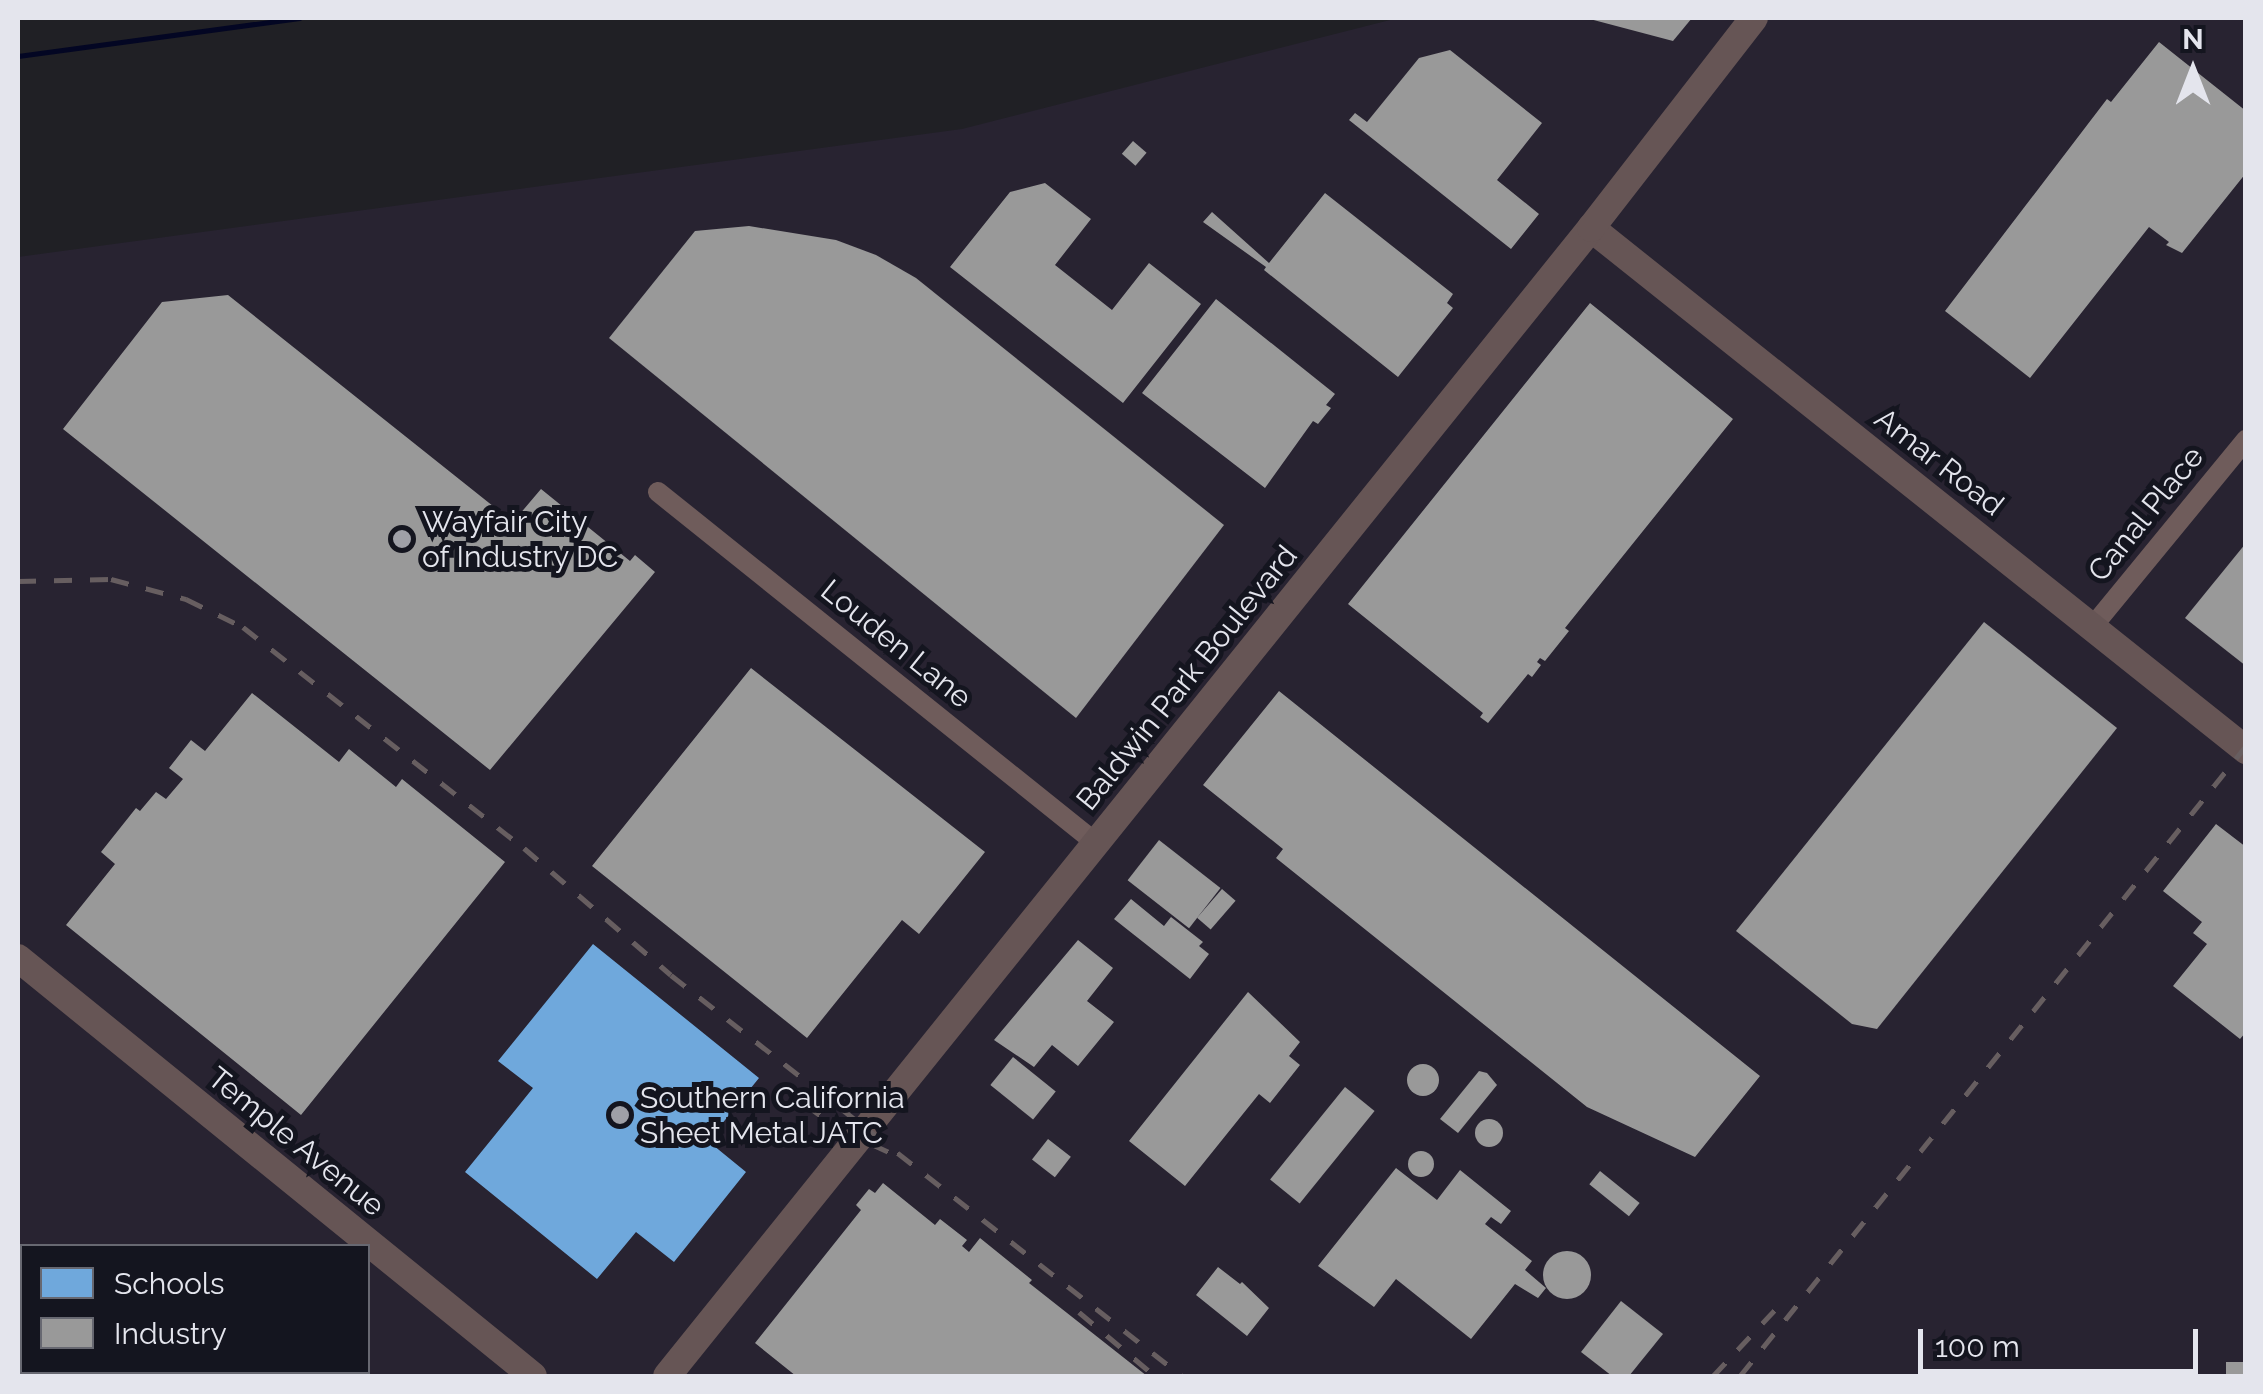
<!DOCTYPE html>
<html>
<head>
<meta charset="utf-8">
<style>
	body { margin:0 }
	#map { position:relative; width:2263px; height:1394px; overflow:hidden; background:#202025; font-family:Raleway,sans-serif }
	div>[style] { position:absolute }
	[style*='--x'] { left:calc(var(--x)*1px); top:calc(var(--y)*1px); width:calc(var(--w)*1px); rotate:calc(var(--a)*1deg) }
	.industrial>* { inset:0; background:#282331 }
	.schools>* { inset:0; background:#6fa8dc }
	.industry>* { inset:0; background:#999; transform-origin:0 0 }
	.round { border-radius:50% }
	.stream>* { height:5px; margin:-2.5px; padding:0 2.5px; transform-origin:2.5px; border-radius:2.5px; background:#030623 }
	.street>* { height:20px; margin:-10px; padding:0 10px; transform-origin:10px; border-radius:10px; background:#6f5c5b }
	.secondary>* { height:28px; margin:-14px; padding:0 14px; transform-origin:14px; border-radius:14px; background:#655 }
	.rail>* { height:5px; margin-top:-2.5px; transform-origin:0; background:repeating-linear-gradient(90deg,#675e60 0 18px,transparent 0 36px) }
	.dots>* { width:28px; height:28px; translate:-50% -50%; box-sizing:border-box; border:5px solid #14151f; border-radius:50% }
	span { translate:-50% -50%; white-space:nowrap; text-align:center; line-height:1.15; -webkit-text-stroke:10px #14151f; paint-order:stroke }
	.street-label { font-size:30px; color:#e4e5ed }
	.poi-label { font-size:30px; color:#e4e5ed }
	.left { translate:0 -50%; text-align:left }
	.frame { position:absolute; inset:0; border:20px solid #e4e5ed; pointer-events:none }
	.legend { position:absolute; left:20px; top:1244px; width:350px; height:130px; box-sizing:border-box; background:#14151f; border:2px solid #676871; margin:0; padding:12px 18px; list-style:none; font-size:30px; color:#e4e5ed }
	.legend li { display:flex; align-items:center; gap:20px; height:50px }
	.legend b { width:50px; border:2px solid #676871 }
	.north { position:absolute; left:2143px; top:20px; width:100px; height:100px; -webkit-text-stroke:8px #14151f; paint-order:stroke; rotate:0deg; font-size:28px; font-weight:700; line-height:40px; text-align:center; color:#e4e5ed }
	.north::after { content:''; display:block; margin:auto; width:35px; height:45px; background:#e4e5ed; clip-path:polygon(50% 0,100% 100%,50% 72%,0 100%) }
	.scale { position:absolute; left:1918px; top:1329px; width:280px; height:45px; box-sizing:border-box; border:5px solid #e4e5ed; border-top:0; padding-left:12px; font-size:30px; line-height:35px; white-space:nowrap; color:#e4e5ed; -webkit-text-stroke:8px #14151f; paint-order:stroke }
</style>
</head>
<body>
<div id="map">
	<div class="industrial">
		<i style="clip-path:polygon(evenodd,1398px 18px,2245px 18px,2245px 1376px,18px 1376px,18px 257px,962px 129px,1398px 18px,22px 1246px,368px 1246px,368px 1372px,22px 1372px,22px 1246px)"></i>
	</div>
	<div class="schools">
		<i style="clip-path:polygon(593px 944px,759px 1078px,708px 1141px,746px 1172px,674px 1262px,636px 1232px,597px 1279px,465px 1172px,533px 1088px,498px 1061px)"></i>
	</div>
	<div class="industry">
		<i style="clip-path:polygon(1586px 18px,1692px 18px,1673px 41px)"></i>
		<i style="clip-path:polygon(2159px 42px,2246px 111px,2246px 173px,2182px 253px,2166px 245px,2169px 242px,2149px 227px,2030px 378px,1945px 311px,2107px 99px,2111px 102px)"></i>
		<i style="clip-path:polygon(1450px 50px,1542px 123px,1497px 180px,1539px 214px,1511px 249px,1349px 120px,1355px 113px,1367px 122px,1419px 58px)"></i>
		<i style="left:1133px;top:141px;width:18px;height:17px;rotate:41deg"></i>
		<i style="clip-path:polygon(1045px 183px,1091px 219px,1055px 265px,1112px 310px,1149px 263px,1201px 304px,1123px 403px,950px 267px,1010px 192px)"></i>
		<i style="clip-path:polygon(1325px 193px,1453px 294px,1447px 303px,1453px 308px,1398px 377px,1264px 270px,1266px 267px,1203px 222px,1212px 212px,1269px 263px)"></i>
		<i style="clip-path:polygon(749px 226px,836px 240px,876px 255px,916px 278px,1224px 525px,1076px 718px,609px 338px,695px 231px)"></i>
		<i style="clip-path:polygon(228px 295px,513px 522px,541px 489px,630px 561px,635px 555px,655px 572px,490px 770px,63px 429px,162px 302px)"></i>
		<i style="clip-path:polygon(1216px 299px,1335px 394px,1326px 405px,1331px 408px,1318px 424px,1313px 421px,1265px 488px,1142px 393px)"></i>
		<i style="clip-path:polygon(1590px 303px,1733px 419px,1565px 628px,1569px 631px,1545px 661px,1540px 658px,1537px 662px,1541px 665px,1532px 677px,1528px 674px,1488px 723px,1480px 717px,1483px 713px,1348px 604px)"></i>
		<i style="clip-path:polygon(2246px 543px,2246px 666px,2185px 618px)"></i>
		<i style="clip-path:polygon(1984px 622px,2117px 728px,1877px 1029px,1852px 1024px,1736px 931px)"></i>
		<i style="clip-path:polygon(751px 668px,985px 852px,919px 934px,902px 920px,807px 1038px,592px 866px)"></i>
		<i style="clip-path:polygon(1279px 691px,1760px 1076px,1695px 1157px,1587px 1107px,1276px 858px,1283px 849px,1203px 785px)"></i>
		<i style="clip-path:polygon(252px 693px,339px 762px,349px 749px,396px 787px,402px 779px,505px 862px,301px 1115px,66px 925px,115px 864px,101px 852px,136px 808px,140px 811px,156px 792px,166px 799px,183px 779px,169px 768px,191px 740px,205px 751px)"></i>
		<i style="clip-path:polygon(2216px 824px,2246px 847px,2246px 1032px,2240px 1039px,2173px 986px,2207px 944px,2193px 933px,2202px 922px,2163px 891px)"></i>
		<i style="left:1159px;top:840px;width:78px;height:51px;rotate:38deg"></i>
		<i style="left:1222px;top:889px;width:18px;height:38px;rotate:41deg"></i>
		<i style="clip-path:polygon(1131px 899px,1164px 926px,1171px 917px,1203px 942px,1199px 946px,1209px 954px,1190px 979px,1114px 919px)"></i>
		<i style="clip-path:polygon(1078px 940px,1113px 968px,1087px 1001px,1114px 1022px,1078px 1066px,1052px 1045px,1034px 1067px,994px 1040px)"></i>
		<i style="clip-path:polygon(1248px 992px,1300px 1042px,1289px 1056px,1300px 1065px,1270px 1103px,1259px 1094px,1185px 1186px,1129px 1141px)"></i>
		<i style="left:1013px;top:1057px;width:55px;height:36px;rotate:39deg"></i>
		<i class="round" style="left:1407px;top:1064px;width:32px;height:32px"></i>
		<i style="clip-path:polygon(1479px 1071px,1487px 1073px,1497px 1085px,1458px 1133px,1440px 1119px)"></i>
		<i style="left:1345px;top:1087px;width:38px;height:119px;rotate:39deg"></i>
		<i class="round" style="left:1475px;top:1119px;width:28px;height:28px"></i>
		<i style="left:1048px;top:1139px;width:29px;height:26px;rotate:38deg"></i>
		<i class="round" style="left:1408px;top:1151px;width:26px;height:26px"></i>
		<i style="clip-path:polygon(1396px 1168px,1437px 1200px,1460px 1170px,1511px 1211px,1501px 1224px,1491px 1217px,1485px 1224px,1532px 1261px,1525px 1270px,1546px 1288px,1538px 1298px,1515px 1284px,1471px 1339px,1396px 1279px,1374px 1307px,1318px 1266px)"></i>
		<i style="left:1600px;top:1171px;width:51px;height:17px;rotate:39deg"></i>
		<i style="clip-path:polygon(883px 1183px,935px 1225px,940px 1219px,967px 1240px,962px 1246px,969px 1252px,980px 1238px,1032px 1280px,1029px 1283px,1147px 1376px,796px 1376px,755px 1343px,861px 1210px,856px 1205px,869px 1189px,875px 1193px)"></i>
		<i class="round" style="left:1543px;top:1251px;width:48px;height:48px"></i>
		<i style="clip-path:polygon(1218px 1267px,1240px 1284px,1242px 1282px,1269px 1308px,1247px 1336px,1196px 1295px)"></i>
		<i style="clip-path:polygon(1621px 1301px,1663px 1334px,1629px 1376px,1612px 1376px,1581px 1352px)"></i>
		<i style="clip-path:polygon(22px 1351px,22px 1372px,286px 1372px,292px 1376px,18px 1376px,18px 1357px)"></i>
		<i style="left:2246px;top:1362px;width:14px;height:20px;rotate:90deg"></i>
	</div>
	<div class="stream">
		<i style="--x:18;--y:56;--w:284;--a:-7.7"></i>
	</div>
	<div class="street">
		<i style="--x:658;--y:492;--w:561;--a:38.71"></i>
		<i style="--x:2093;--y:626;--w:241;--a:-50.6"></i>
	</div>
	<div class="secondary">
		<i style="--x:1591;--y:228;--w:838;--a:38.55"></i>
		<i style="--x:18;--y:958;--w:663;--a:39.06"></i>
		<i style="--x:667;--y:1376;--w:1474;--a:-51.17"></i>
		<i style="--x:1591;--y:228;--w:266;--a:-52.2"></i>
	</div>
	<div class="rail">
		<i style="--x:18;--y:581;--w:93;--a:-1.2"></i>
		<i style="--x:111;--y:579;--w:78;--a:14.9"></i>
		<i style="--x:186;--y:599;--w:64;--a:26.2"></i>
		<i style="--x:243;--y:627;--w:357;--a:38.2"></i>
		<i style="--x:524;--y:848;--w:194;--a:40.8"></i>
		<i style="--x:671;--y:975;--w:650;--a:38.12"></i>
		<i style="--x:805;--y:1104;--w:42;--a:36.3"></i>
		<i style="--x:839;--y:1129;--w:55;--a:24.7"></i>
		<i style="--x:1079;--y:1312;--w:99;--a:40.1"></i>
		<i style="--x:1713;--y:1376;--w:105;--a:-46.9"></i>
		<i style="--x:1740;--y:1376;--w:808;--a:-51.23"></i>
	</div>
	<div class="dots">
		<i style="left:402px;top:539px;background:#9fa0a7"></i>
		<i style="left:620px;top:1115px;background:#9fa0a7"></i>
	</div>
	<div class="street-label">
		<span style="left:1939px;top:462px;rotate:38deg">Amar Road</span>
		<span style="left:2146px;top:514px;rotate:-51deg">Canal Place</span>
		<span style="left:896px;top:644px;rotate:39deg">Louden Lane</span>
		<span style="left:1187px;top:678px;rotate:-51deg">Baldwin Park Boulevard</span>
		<span style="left:296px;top:1142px;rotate:39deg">Temple Avenue</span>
	</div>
	<div class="poi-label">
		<span class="left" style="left:422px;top:539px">Wayfair City<br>of Industry DC</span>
		<span class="left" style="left:640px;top:1115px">Southern California<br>Sheet Metal JATC</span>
	</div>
	<div class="frame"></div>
	<ul class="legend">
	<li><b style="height:28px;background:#6fa8dc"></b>Schools</li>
	<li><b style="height:28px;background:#999"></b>Industry</li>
	</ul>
	<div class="north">N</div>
	<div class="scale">100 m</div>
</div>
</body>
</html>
